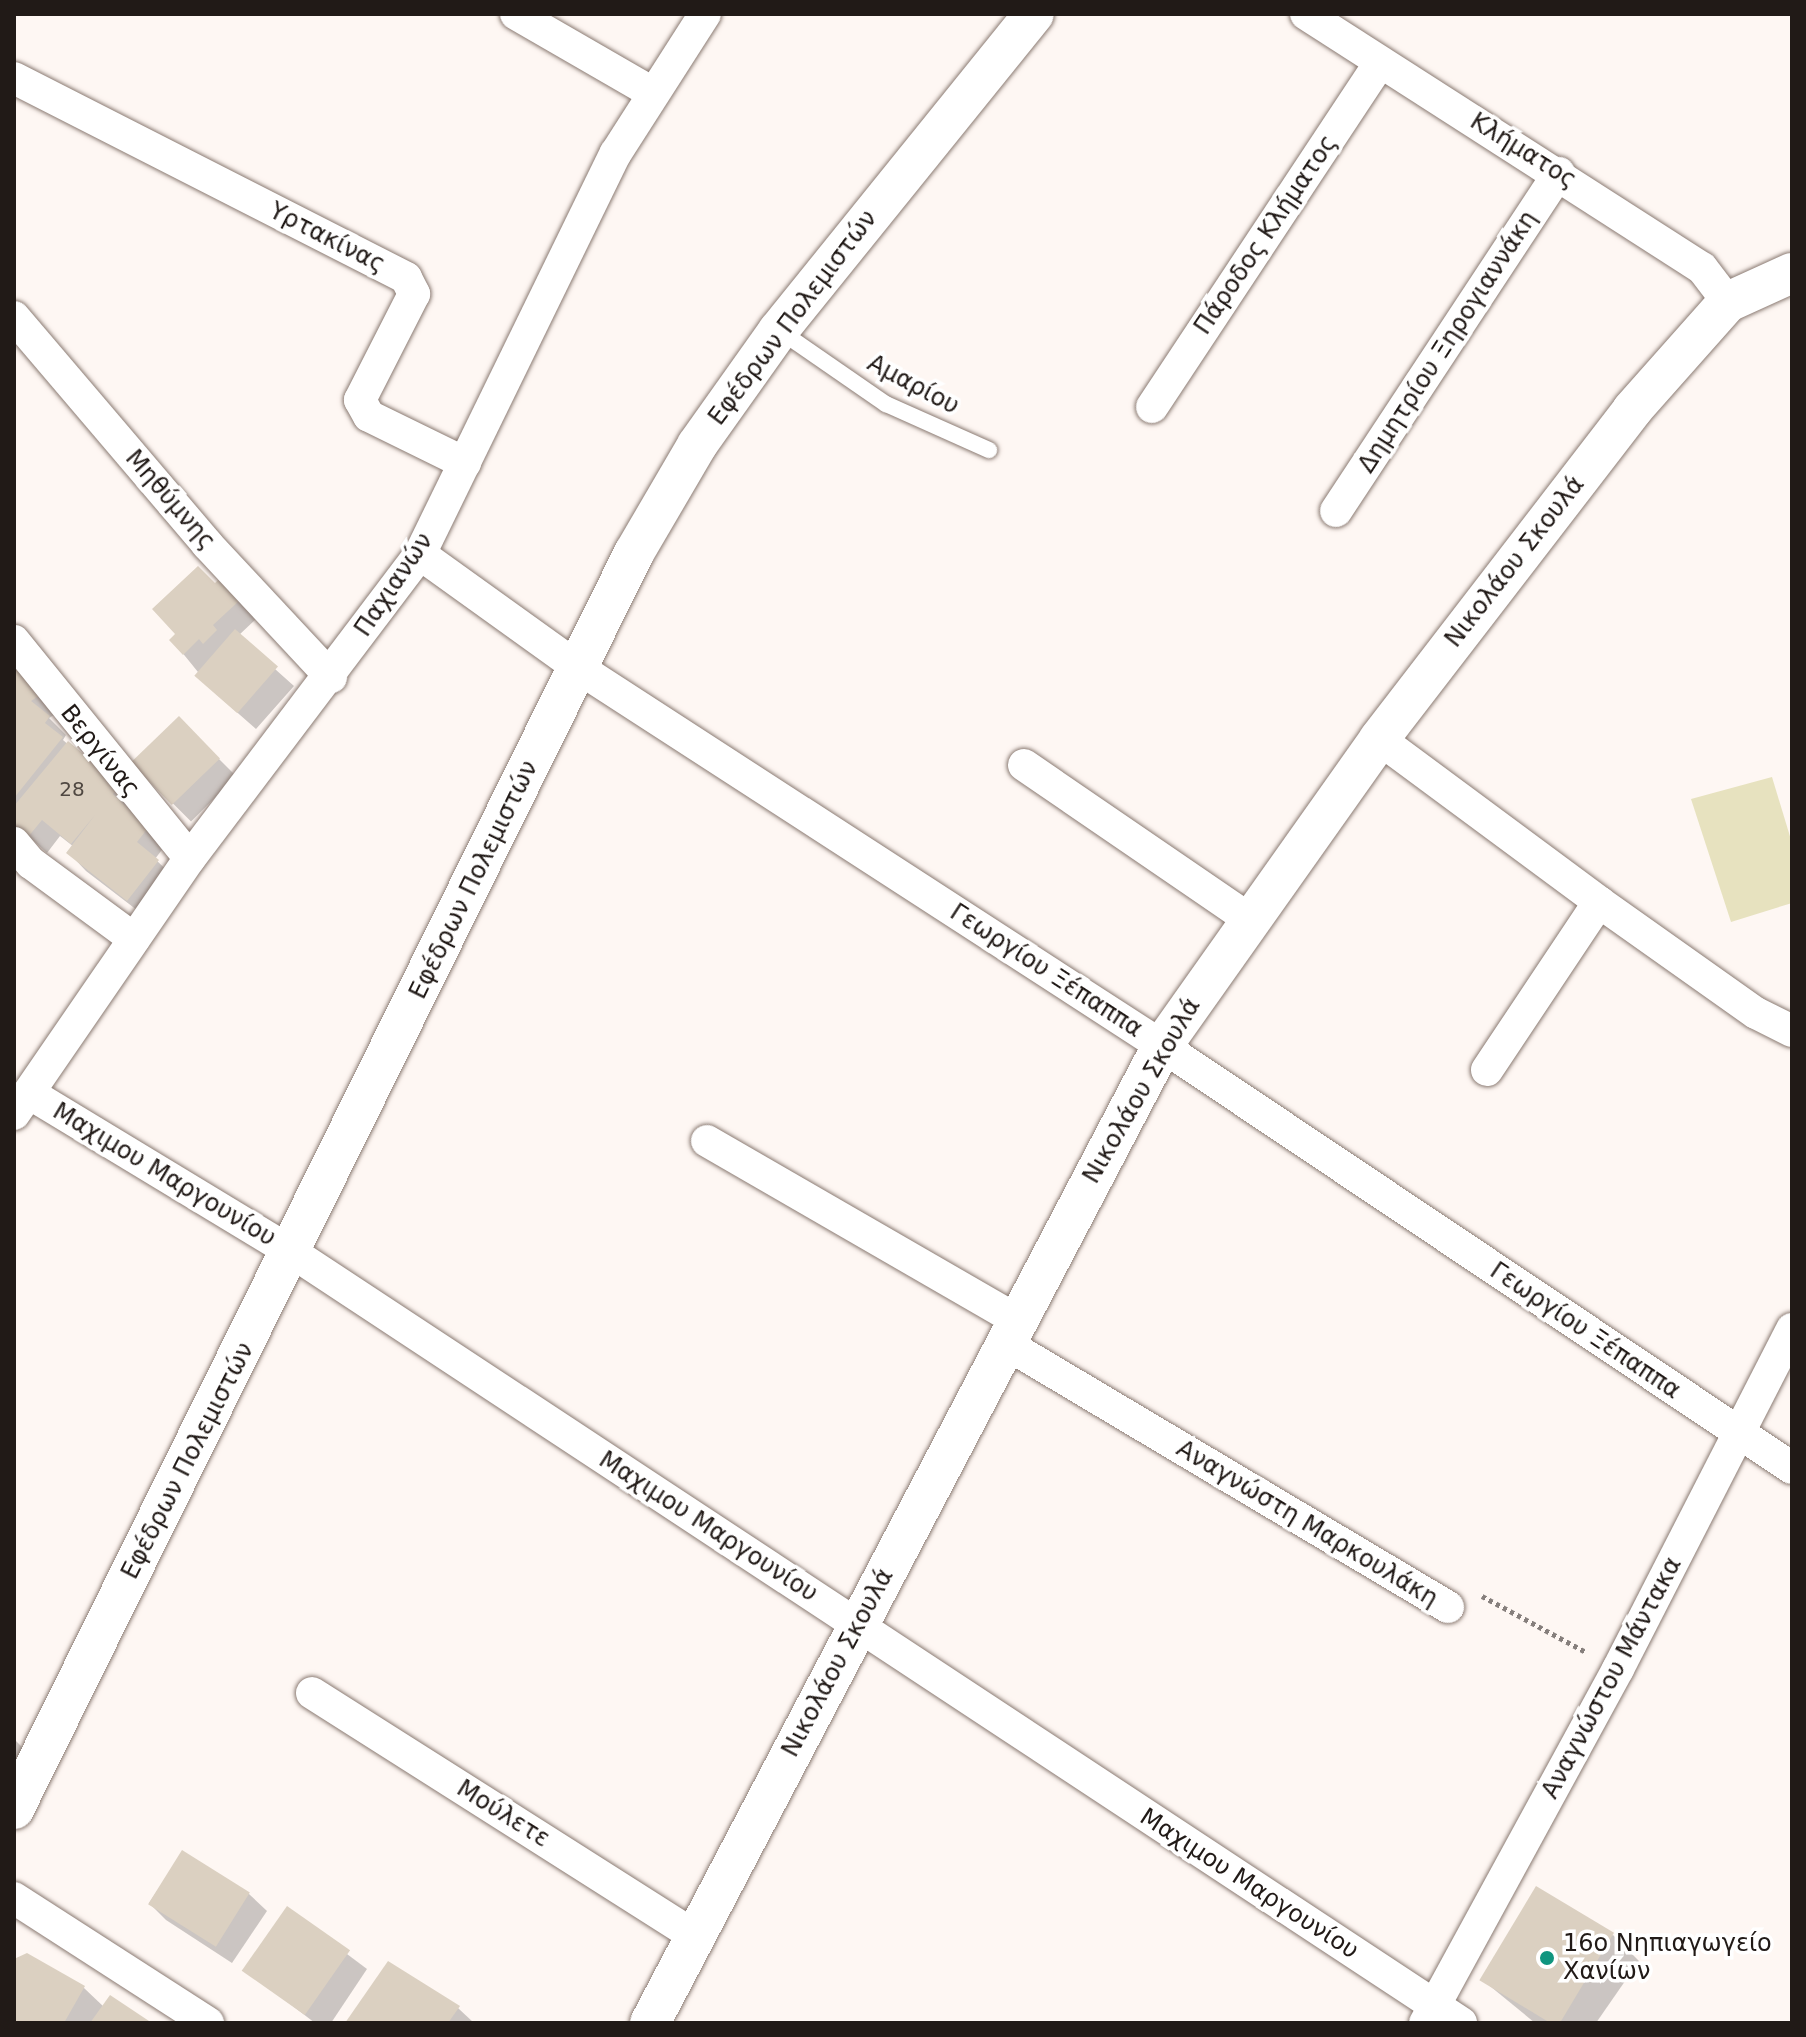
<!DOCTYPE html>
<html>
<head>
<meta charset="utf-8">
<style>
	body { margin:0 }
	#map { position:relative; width:1806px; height:2037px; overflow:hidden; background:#fef7f3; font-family:"DejaVu Sans",sans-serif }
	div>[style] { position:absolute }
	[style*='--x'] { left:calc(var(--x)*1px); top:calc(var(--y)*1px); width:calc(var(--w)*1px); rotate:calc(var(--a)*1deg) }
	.green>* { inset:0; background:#e7e2bf }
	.shadow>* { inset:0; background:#0003; transform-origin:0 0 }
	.building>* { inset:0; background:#dbd0c1; transform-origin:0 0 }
	.path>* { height:5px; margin-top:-2.5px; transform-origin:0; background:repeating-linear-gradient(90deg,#867f7c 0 4px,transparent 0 8px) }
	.roads { filter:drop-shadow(0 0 2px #8a7a72) drop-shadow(0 0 2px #8a7a72) }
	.service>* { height:16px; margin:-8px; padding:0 8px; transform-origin:8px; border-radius:8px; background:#fff }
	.minor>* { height:32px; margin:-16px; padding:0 16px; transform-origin:16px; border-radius:16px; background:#fff }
	.tertiary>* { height:40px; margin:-20px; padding:0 20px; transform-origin:20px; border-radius:20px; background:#fff }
	.dots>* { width:22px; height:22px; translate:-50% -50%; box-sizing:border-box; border:4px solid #fff; border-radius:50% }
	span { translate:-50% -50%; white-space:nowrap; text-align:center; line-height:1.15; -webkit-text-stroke:7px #fff; paint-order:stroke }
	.number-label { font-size:20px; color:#504842 }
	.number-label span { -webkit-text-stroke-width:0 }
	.street-label { font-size:24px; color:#211a17 }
	.poi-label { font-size:24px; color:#211a17 }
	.left { translate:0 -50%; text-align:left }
	.frame { position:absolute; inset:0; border:16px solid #211a17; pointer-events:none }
</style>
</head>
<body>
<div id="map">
	<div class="green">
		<i style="clip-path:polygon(1772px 777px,1792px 843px,1792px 903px,1731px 922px,1691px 799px)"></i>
	</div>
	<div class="shadow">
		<i style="clip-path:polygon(220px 581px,256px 619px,238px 636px,294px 686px,256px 729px,215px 693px,172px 640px)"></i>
		<i style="clip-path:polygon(14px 664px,59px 712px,49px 718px,66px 735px,63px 740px,136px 804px,129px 813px,164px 847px,155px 859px,176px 879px,146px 917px,86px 871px,69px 853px,74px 847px,60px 836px,47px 853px,14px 823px)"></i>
		<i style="left:179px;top:719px;width:81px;height:64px;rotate:45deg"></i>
		<i style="clip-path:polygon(14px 1739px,28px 1753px,14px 1783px)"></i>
		<i style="clip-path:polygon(183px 1852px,249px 1894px,267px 1911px,232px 1963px,166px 1920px,149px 1903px)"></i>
		<i style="clip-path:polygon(287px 1909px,367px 1969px,331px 2023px,315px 2023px,248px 1972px)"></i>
		<i style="clip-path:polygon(1613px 1935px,1639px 1961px,1596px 2023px,1535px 2023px,1485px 1982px)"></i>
		<i style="clip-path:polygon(14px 1962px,84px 1988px,104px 2007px,149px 2023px,14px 2023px)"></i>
		<i style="clip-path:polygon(458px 2008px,474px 2023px,347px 2023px)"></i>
	</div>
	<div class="building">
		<i style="clip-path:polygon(198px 566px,215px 583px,220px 578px,240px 600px,213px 625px,217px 630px,203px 644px,199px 639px,183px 655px,169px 640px,175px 634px,152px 609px)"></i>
		<i style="left:235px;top:629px;width:57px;height:62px;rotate:41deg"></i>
		<i style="clip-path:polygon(14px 662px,43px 693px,31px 701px,50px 716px,45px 723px,63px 737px,14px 798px)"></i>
		<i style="left:179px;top:716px;width:59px;height:67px;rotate:46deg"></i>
		<i style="clip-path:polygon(68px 741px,120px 785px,113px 794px,148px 828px,137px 842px,159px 860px,127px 901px,66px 853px,95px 815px,71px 844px,42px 820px,28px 837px,14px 825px,14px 806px)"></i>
		<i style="left:182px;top:1850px;width:80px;height:64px;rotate:32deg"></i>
		<i style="left:1536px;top:1886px;width:91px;height:110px;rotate:31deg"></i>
		<i style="left:287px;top:1906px;width:77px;height:79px;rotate:35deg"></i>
		<i style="clip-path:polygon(27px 1953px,85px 1986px,64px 2023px,14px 2023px,14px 1959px)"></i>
		<i style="clip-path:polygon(388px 1961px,460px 2006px,448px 2023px,345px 2023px)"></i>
		<i style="clip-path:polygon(110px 1995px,152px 2023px,90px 2023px)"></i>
	</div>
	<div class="path">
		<i style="--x:1482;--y:1596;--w:118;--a:28.3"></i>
	</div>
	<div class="roads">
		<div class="service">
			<i style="--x:780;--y:331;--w:129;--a:34.6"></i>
			<i style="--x:886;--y:404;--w:113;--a:24.1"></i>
		</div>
		<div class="minor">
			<i style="--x:516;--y:14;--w:156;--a:30"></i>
			<i style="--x:1306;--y:14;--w:470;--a:32.7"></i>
			<i style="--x:1702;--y:268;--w:43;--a:52.6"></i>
			<i style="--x:14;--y:78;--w:440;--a:27"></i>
			<i style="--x:406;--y:278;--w:18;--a:63"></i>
			<i style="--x:414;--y:294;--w:119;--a:117"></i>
			<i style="--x:360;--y:400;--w:18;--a:61"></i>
			<i style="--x:369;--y:416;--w:107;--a:26.1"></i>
			<i style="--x:14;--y:317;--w:298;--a:49.6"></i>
			<i style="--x:207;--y:544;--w:182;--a:47"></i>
			<i style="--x:1152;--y:407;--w:413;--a:-56.5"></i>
			<i style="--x:1336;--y:511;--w:405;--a:-56.6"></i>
			<i style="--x:420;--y:554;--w:193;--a:35.7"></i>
			<i style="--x:577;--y:667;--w:697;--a:32.94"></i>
			<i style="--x:1162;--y:1046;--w:758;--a:33.82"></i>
			<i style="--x:14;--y:641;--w:279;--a:51"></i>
			<i style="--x:1379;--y:739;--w:274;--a:36.5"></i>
			<i style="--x:1599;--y:902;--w:192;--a:35.3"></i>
			<i style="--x:1756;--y:1013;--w:40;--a:26.6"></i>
			<i style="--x:1024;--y:765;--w:273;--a:34.4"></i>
			<i style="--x:14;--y:843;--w:26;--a:50"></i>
			<i style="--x:31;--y:863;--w:128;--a:36.4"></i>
			<i style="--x:1487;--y:1070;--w:202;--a:-56.3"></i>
			<i style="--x:29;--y:1093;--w:309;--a:31.2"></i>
			<i style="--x:293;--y:1253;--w:1399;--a:33.39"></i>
			<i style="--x:14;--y:1114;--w:311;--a:-55.5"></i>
			<i style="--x:190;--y:858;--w:381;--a:-52.9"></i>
			<i style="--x:420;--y:554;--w:446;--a:-64"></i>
			<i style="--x:616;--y:153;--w:165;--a:-57.4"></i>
			<i style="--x:707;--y:1141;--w:356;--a:30"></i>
			<i style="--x:1003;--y:1342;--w:518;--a:30.77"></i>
			<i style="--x:312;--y:1693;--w:452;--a:32.4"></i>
			<i style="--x:14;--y:1898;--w:231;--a:32.8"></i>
			<i style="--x:1425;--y:2023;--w:403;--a:-61.4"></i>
			<i style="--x:1618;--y:1669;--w:382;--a:-62.9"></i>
		</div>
		<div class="tertiary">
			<i style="--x:14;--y:1809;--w:1401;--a:-63.73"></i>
			<i style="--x:634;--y:553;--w:125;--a:-59.7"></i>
			<i style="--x:697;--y:445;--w:140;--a:-54.6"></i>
			<i style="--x:778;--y:331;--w:407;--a:-51.1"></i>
			<i style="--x:650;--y:2023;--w:1103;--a:-62.34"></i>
			<i style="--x:1162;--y:1046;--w:376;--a:-54.7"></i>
			<i style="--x:1379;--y:739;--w:415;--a:-52.4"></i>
			<i style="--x:1632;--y:410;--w:144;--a:-48.4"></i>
			<i style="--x:1728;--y:302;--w:70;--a:-24.4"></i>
		</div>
	</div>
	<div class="dots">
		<i style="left:1547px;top:1958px;background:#10957f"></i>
	</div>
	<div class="number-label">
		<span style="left:72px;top:789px">28</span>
	</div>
	<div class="street-label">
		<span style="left:1523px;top:151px;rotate:32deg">Κλήματος</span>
		<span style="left:1266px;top:235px;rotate:-56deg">Πάροδος Κλήματος</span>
		<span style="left:327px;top:238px;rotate:27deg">Υρτακίνας</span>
		<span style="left:793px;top:318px;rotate:-53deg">Εφέδρων Πολεμιστών</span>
		<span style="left:1448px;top:342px;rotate:-57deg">Δημητρίου Ξηρογιαννάκη</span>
		<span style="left:913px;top:385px;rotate:28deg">Αμαρίου</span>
		<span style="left:170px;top:500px;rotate:49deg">Μηθύμνης</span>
		<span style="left:1515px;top:562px;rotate:-52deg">Νικολάου Σκουλά</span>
		<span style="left:394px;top:585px;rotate:-56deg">Παχιανών</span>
		<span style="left:100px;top:751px;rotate:51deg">Βεργίνας</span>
		<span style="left:474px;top:880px;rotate:-64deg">Εφέδρων Πολεμιστών</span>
		<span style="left:1046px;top:971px;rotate:33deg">Γεωργίου Ξέπαππα</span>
		<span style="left:1142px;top:1091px;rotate:-60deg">Νικολάου Σκουλά</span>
		<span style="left:164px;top:1175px;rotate:31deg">Μαχιμου Mαργουνίου</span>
		<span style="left:1585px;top:1331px;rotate:34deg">Γεωργίου Ξέπαππα</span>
		<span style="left:188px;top:1461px;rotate:-63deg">Εφέδρων Πολεμιστών</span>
		<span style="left:1307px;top:1524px;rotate:31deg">Αναγνώστη Μαρκουλάκη</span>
		<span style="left:708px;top:1527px;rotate:33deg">Μαχιμου Mαργουνίου</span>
		<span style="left:838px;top:1663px;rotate:-62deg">Νικολάου Σκουλά</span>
		<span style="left:1612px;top:1678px;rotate:-62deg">Αναγνώστου Μάντακα</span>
		<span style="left:503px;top:1814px;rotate:32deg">Μούλετε</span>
		<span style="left:1249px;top:1884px;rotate:33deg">Μαχιμου Mαργουνίου</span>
	</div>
	<div class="poi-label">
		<span class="left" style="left:1563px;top:1958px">16ο Νηπιαγωγείο<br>Χανίων</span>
	</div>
	<div class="frame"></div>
</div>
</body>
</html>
